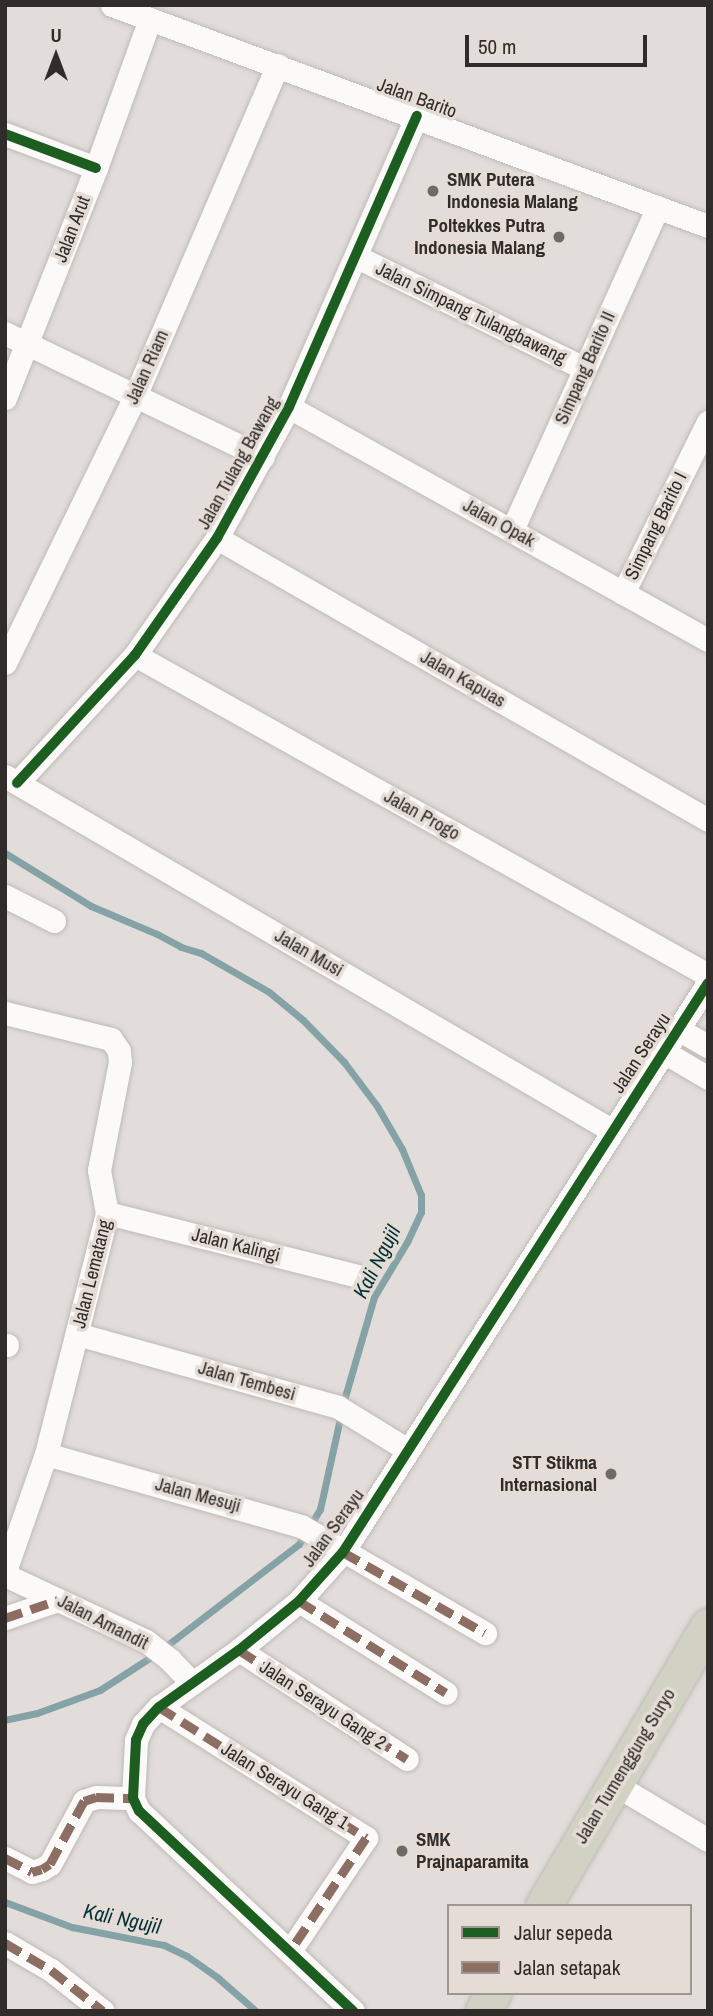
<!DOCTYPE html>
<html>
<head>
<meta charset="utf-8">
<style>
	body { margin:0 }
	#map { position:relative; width:713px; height:2016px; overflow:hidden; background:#e2ddda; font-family:"Archivo Narrow",sans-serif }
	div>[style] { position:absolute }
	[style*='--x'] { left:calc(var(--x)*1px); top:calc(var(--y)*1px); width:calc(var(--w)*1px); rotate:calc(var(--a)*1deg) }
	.stream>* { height:7px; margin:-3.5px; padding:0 3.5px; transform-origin:3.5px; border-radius:3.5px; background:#85a2a6 }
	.roads { filter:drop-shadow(0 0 2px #bebab8) drop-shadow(0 0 2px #bebab8) }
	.minor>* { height:23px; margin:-11.5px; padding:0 11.5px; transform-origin:11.5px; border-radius:11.5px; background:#fbfaf9 }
	.highway>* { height:35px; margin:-17.5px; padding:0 17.5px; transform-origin:17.5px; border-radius:17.5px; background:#d1d2c3 }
	.quiet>* { height:9px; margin-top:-4.5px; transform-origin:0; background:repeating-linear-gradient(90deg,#8d6e63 0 18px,transparent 0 27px) }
	.cycleway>* { height:10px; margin:-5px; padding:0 5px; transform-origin:5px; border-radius:5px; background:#1b5e20 }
	.dots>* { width:19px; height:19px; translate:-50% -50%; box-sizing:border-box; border:4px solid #e5dcd6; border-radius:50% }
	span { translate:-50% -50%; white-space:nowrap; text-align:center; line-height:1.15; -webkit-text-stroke:7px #e5dcd6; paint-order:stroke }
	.street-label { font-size:19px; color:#302c2a }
	.poi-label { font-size:19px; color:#302c2a; font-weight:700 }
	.left { translate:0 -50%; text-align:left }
	.right { translate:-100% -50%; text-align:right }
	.water-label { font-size:21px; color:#033137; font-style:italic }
	.frame { position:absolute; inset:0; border:7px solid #302c2a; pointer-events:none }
	.legend { position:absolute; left:447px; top:1904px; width:245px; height:91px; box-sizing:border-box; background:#e5dcd6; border:2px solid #9d9691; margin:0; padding:9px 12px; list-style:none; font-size:21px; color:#302c2a }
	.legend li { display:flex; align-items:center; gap:14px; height:35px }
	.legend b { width:35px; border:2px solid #9d9691 }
	.north { position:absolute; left:21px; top:21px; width:70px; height:70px; -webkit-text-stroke:5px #e5dcd6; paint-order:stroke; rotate:0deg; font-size:19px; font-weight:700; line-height:28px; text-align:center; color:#302c2a }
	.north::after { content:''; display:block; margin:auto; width:24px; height:32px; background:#302c2a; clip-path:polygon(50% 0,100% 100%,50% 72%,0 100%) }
	.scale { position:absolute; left:465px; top:35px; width:182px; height:32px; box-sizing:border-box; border:4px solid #302c2a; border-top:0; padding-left:9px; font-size:21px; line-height:24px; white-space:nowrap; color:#302c2a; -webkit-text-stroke:5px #e5dcd6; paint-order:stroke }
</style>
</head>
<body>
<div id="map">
	<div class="stream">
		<i style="--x:5;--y:853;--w:101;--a:31.6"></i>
		<i style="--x:91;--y:906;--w:72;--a:23"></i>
		<i style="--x:157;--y:934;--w:27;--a:28"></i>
		<i style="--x:181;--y:947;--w:21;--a:17"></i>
		<i style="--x:201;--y:953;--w:78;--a:29.8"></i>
		<i style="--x:269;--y:992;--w:44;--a:39.5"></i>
		<i style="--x:303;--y:1020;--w:59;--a:45.7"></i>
		<i style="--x:344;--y:1062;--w:55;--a:53.1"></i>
		<i style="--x:377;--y:1106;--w:50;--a:59.8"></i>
		<i style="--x:402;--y:1149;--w:50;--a:67.6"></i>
		<i style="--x:421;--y:1195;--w:17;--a:90"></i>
		<i style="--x:421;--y:1212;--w:33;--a:115"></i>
		<i style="--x:407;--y:1242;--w:64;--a:121"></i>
		<i style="--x:374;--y:1297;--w:107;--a:106.2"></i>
		<i style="--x:344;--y:1400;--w:112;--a:102.4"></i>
		<i style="--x:320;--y:1509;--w:41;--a:121"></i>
		<i style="--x:299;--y:1544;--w:179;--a:142.5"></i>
		<i style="--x:157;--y:1653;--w:68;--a:147"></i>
		<i style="--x:100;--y:1690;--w:67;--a:159.9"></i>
		<i style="--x:37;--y:1713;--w:33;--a:168"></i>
		<i style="--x:5;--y:1902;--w:72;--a:20.5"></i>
		<i style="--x:72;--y:1927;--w:94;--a:11.1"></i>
		<i style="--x:164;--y:1945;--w:25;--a:26"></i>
		<i style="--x:187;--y:1956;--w:38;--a:35"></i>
		<i style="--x:218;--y:1978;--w:50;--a:41"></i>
	</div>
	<div class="roads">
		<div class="minor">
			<i style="--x:112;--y:5;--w:636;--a:20.35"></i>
			<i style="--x:5;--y:134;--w:97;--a:20.5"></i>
			<i style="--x:357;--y:257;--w:253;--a:26.1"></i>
			<i style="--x:5;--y:333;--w:286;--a:25.7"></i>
			<i style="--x:5;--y:398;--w:247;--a:-68.4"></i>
			<i style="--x:96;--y:168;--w:158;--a:-70.1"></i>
			<i style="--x:289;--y:407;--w:479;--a:29.1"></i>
			<i style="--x:512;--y:530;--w:354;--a:-65.7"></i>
			<i style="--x:217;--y:538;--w:566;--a:29.87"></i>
			<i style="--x:623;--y:593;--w:191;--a:-63.6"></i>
			<i style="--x:135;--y:655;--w:656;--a:29.18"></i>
			<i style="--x:5;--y:663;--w:299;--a:-64"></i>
			<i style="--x:136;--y:394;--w:358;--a:-66.7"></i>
			<i style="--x:5;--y:776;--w:704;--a:30.28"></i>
			<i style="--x:17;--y:783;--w:174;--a:-47.3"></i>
			<i style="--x:135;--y:655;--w:143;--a:-55"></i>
			<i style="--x:217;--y:538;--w:149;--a:-61.2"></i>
			<i style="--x:289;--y:407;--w:318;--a:-66.3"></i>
			<i style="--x:5;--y:896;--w:55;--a:27"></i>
			<i style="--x:5;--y:1013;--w:109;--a:13.8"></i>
			<i style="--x:111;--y:1039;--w:14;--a:56"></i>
			<i style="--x:119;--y:1051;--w:11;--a:85"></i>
			<i style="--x:120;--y:1062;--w:110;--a:101"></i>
			<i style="--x:99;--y:1170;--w:44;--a:79.5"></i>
			<i style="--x:107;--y:1213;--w:249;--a:104.2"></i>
			<i style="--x:46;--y:1454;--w:124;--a:109.3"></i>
			<i style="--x:678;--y:1029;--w:34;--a:30"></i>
			<i style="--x:664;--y:1052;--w:51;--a:30.6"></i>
			<i style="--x:107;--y:1213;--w:266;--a:14.1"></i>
			<i style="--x:77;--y:1334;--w:271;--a:15.6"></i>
			<i style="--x:338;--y:1407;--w:82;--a:31.6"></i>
			<i style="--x:5;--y:1345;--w:2;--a:0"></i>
			<i style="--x:46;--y:1454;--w:265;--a:15.8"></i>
			<i style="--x:301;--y:1526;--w:213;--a:30.2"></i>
			<i style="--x:5;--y:1575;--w:156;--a:25.1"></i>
			<i style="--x:146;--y:1641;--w:31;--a:38"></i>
			<i style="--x:170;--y:1660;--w:32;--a:46"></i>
			<i style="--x:299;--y:1601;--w:173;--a:32"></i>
			<i style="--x:5;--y:1618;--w:56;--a:-18.8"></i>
			<i style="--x:239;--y:1650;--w:200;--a:33"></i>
			<i style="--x:159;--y:1707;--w:245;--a:32.3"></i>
			<i style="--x:366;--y:1838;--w:136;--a:123.9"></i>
			<i style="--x:614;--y:1784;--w:109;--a:30.8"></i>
			<i style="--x:5;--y:1858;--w:30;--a:27"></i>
			<i style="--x:32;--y:1872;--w:10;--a:-17"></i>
			<i style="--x:42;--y:1869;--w:9;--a:-32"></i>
			<i style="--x:50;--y:1864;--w:72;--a:-61.6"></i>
			<i style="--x:84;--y:1801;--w:13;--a:-18"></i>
			<i style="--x:96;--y:1797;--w:37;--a:2"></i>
			<i style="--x:5;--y:1943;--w:53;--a:30.4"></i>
			<i style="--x:51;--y:1970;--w:66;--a:38.3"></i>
			<i style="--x:353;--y:2011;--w:293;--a:-136.9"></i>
			<i style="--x:139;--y:1811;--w:14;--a:-115"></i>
			<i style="--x:133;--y:1798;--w:58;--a:-87"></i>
			<i style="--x:136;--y:1740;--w:17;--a:-66"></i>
			<i style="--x:143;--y:1724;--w:23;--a:-47"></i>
			<i style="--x:159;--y:1707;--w:98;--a:-35.5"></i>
			<i style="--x:239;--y:1650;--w:77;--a:-39.2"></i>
			<i style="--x:299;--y:1601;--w:66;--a:-48.1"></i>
			<i style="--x:343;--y:1552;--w:676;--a:-57.32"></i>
		</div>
		<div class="highway">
			<i style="--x:543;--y:1906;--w:325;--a:-59.5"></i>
			<i style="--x:483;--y:2011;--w:21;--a:-61"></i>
		</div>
	</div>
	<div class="quiet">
		<i style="--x:707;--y:422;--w:1;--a:0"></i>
		<i style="--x:5;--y:1345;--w:2;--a:0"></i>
		<i style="--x:343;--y:1552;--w:163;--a:29.7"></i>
		<i style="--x:299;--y:1601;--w:173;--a:32"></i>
		<i style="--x:5;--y:1618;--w:56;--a:-18.8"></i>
		<i style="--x:239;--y:1650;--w:200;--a:33"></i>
		<i style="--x:159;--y:1707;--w:245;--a:32.3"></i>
		<i style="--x:366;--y:1838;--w:136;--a:123.9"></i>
		<i style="--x:5;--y:1858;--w:30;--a:27"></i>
		<i style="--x:32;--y:1872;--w:10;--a:-17"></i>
		<i style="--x:42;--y:1869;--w:9;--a:-32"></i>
		<i style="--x:50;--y:1864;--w:72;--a:-61.6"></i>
		<i style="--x:84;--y:1801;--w:13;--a:-18"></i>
		<i style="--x:96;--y:1797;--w:37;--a:2"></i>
		<i style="--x:5;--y:1943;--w:53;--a:30.4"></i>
		<i style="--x:51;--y:1970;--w:66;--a:38.3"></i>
	</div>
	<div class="cycleway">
		<i style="--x:5;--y:134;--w:97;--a:20.5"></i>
		<i style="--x:17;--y:783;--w:174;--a:-47.3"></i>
		<i style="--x:135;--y:655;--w:143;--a:-55"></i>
		<i style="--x:217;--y:538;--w:149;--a:-61.2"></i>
		<i style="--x:289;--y:407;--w:318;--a:-66.3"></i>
		<i style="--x:353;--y:2011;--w:293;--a:-136.9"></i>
		<i style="--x:139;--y:1811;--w:14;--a:-115"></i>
		<i style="--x:133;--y:1798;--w:58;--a:-87"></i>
		<i style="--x:136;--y:1740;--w:17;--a:-66"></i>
		<i style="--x:143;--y:1724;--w:23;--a:-47"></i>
		<i style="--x:159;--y:1707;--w:98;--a:-35.5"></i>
		<i style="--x:239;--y:1650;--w:77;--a:-39.2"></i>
		<i style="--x:299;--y:1601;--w:66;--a:-48.1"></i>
		<i style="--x:343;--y:1552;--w:676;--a:-57.32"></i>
	</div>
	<div class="dots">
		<i style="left:433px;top:191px;background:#6e6a68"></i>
		<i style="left:559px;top:237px;background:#6e6a68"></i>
		<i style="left:611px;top:1474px;background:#6e6a68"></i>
		<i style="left:402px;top:1851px;background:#6e6a68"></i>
	</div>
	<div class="street-label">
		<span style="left:417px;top:98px;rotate:20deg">Jalan Barito</span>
		<span style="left:72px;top:229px;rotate:-69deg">Jalan Arut</span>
		<span style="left:471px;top:313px;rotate:26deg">Jalan Simpang Tulangbawang</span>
		<span style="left:147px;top:367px;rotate:-66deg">Jalan Riam</span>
		<span style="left:585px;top:368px;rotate:-66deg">Simpang Barito II</span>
		<span style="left:238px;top:463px;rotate:-61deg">Jalan Tulang Bawang</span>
		<span style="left:499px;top:523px;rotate:29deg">Jalan Opak</span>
		<span style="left:656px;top:526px;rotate:-64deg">Simpang Barito I</span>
		<span style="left:463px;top:679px;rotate:30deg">Jalan Kapuas</span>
		<span style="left:422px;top:815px;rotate:29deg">Jalan Progo</span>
		<span style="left:309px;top:953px;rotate:30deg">Jalan Musi</span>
		<span style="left:641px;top:1053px;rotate:-57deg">Jalan Serayu</span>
		<span style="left:236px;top:1245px;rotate:14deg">Jalan Kalingi</span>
		<span style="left:92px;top:1274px;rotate:-76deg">Jalan Lematang</span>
		<span style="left:247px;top:1381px;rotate:16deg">Jalan Tembesi</span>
		<span style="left:198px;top:1495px;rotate:15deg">Jalan Mesuji</span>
		<span style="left:333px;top:1528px;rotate:-54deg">Jalan Serayu</span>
		<span style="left:103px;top:1622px;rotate:27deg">Jalan Amandit</span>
		<span style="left:323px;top:1705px;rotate:33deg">Jalan Serayu Gang 2</span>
		<span style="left:625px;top:1766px;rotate:-59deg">Jalan Tumenggung Suryo</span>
		<span style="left:285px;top:1786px;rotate:32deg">Jalan Serayu Gang 1</span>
	</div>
	<div class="poi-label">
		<span class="left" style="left:447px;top:191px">SMK Putera<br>Indonesia Malang</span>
		<span class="right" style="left:545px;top:237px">Poltekkes Putra<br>Indonesia Malang</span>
		<span class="right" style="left:597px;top:1474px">STT Stikma<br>Internasional</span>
		<span class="left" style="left:416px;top:1851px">SMK<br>Prajnaparamita</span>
	</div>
	<div class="water-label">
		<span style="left:377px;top:1262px;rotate:-63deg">Kali Ngujil</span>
		<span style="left:122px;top:1919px;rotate:12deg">Kali Ngujil</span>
	</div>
	<div class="frame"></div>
	<ul class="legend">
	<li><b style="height:9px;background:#1b5e20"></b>Jalur sepeda</li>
	<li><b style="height:9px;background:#8d6e63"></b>Jalan setapak</li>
	</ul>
	<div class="north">U</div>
	<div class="scale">50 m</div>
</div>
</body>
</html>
